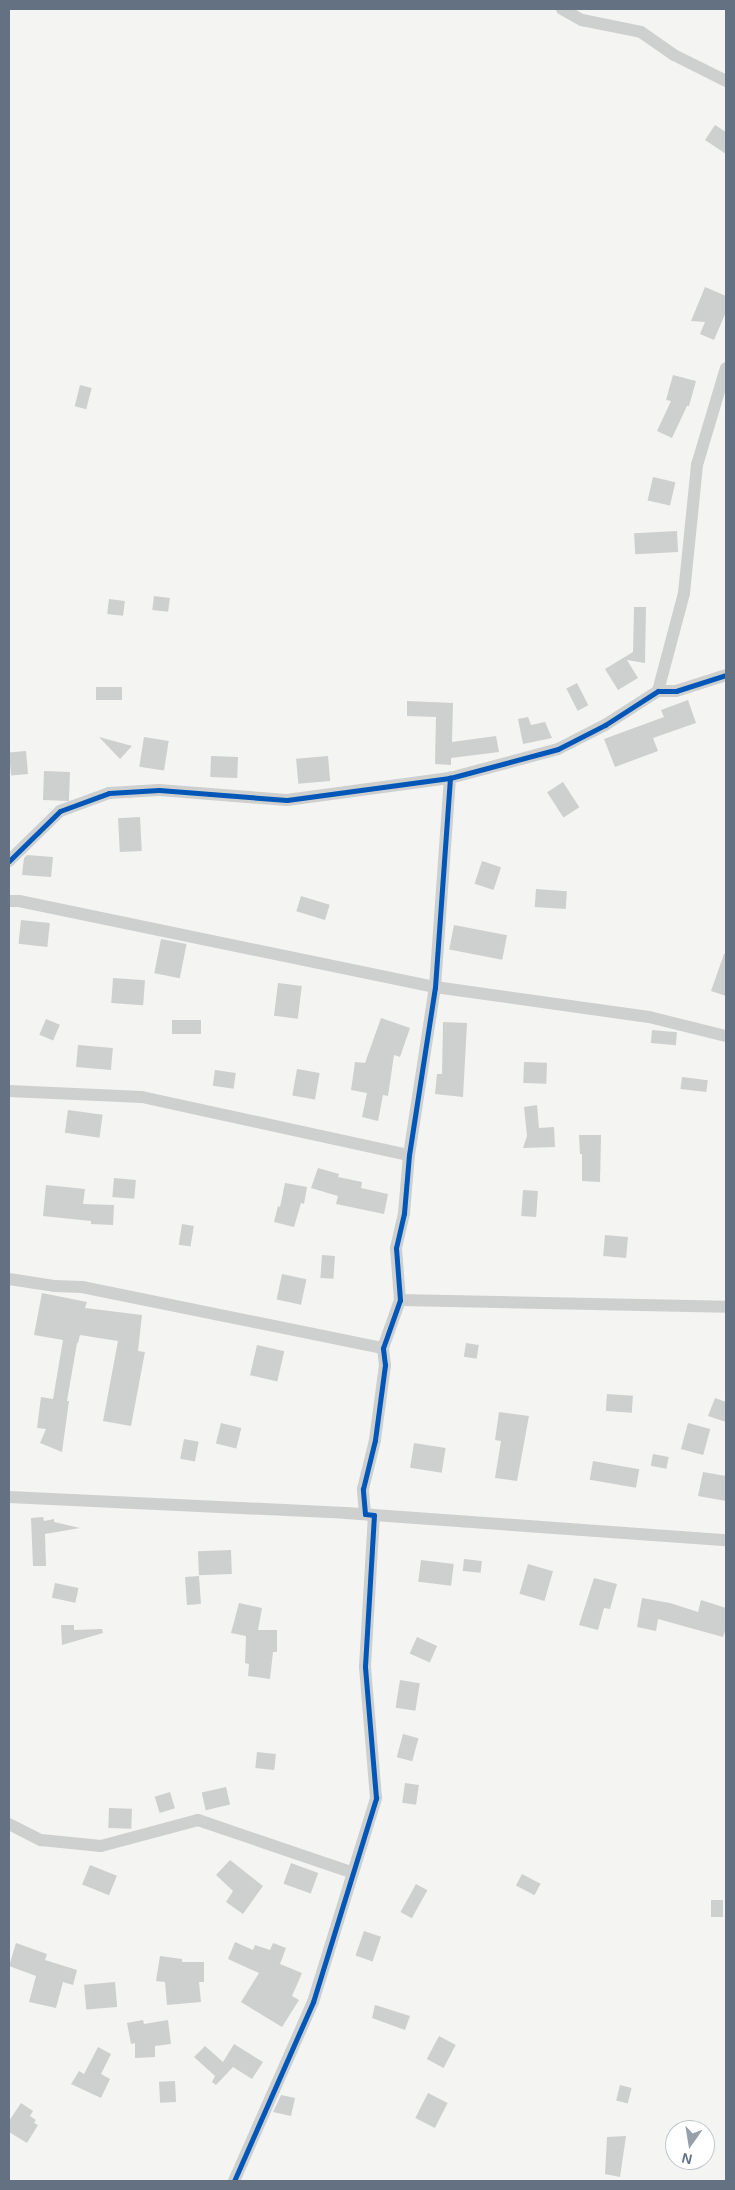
<!DOCTYPE html>
<html>
<head>
<meta charset="utf-8">
<style>
	body { margin:0 }
	#map { position:relative; width:735px; height:2190px; overflow:hidden; background:#f4f4f2; font-family:Helvetica,sans-serif }
	div>[style] { position:absolute }
	[style*='--x'] { left:calc(var(--x)*1px); top:calc(var(--y)*1px); width:calc(var(--w)*1px); rotate:calc(var(--a)*1deg) }
	.building>* { inset:0; background:#cecfcf; transform-origin:0 0 }
	.street>* { height:12px; margin:-6px; padding:0 6px; transform-origin:6px; border-radius:6px; background:#cecfcf }
	.cycleway>* { height:5px; margin:-2.5px; padding:0 2.5px; transform-origin:2.5px; border-radius:2.5px; background:#0057b8 }
	span { translate:-50% -50%; white-space:nowrap; text-align:center; line-height:1.15; -webkit-text-stroke:5px #fff; paint-order:stroke }
	.frame { position:absolute; inset:0; border:10px solid #637183; pointer-events:none }
	.north { position:absolute; left:665px; top:2120px; width:50px; height:50px; box-sizing:border-box; background:#fff; border:1px solid #c1c6cd; border-radius:50%; rotate:193deg; font-size:14px; font-weight:700; line-height:20px; text-align:center; color:#637183 }
	.north::after { content:''; display:block; margin:auto; width:18px; height:22px; background:#969faa; clip-path:polygon(50% 0,100% 100%,50% 72%,0 100%) }
</style>
</head>
<body>
<div id="map">
	<div class="building">
		<i style="clip-path:polygon(715px 125px,726px 132px,726px 154px,705px 140px)"></i>
		<i style="clip-path:polygon(705px 287px,726px 296px,726px 312px,714px 340px,700px 334px,705px 322px,691px 321px)"></i>
		<i style="clip-path:polygon(673px 375px,696px 381px,689px 406px,687px 406px,672px 438px,657px 431px,671px 401px,666px 400px)"></i>
		<i style="left:80px;top:385px;width:12px;height:22px;rotate:14deg"></i>
		<i style="left:653px;top:477px;width:23px;height:24px;rotate:13deg"></i>
		<i style="left:677px;top:531px;width:21px;height:43px;rotate:87deg"></i>
		<i style="left:154px;top:596px;width:16px;height:14px;rotate:7deg"></i>
		<i style="left:109px;top:599px;width:16px;height:15px;rotate:7deg"></i>
		<i style="clip-path:polygon(634px 607px,646px 607px,645px 663px,627px 660px,638px 678px,618px 690px,605px 669px,633px 652px)"></i>
		<i style="left:577px;top:683px;width:25px;height:12px;rotate:63deg"></i>
		<i style="left:122px;top:687px;width:13px;height:26px;rotate:90deg"></i>
		<i style="clip-path:polygon(688px 700px,696px 723px,653px 738px,658px 751px,615px 767px,604px 739px,664px 717px,661px 710px)"></i>
		<i style="clip-path:polygon(407px 701px,453px 703px,452px 742px,496px 736px,499px 752px,451px 758px,451px 765px,435px 764px,436px 717px,407px 716px)"></i>
		<i style="clip-path:polygon(528px 717px,531px 725px,545px 722px,552px 738px,523px 744px,518px 719px)"></i>
		<i style="clip-path:polygon(99px 737px,132px 746px,120px 759px)"></i>
		<i style="left:144px;top:737px;width:25px;height:30px;rotate:9deg"></i>
		<i style="left:26px;top:751px;width:23px;height:17px;rotate:85deg"></i>
		<i style="left:211px;top:756px;width:27px;height:21px;rotate:2deg"></i>
		<i style="left:328px;top:756px;width:25px;height:32px;rotate:85deg"></i>
		<i style="left:44px;top:771px;width:26px;height:29px;rotate:2deg"></i>
		<i style="left:563px;top:782px;width:30px;height:19px;rotate:57deg"></i>
		<i style="left:140px;top:817px;width:34px;height:22px;rotate:87deg"></i>
		<i style="clip-path:polygon(27px 855px,53px 857px,51px 877px,22px 875px,24px 858px)"></i>
		<i style="left:482px;top:861px;width:20px;height:24px;rotate:18deg"></i>
		<i style="left:536px;top:889px;width:31px;height:18px;rotate:4deg"></i>
		<i style="left:301px;top:896px;width:30px;height:16px;rotate:17deg"></i>
		<i style="left:21px;top:920px;width:29px;height:24px;rotate:6deg"></i>
		<i style="left:454px;top:925px;width:54px;height:25px;rotate:11deg"></i>
		<i style="left:161px;top:939px;width:26px;height:35px;rotate:11deg"></i>
		<i style="clip-path:polygon(724px 954px,726px 954px,726px 996px,711px 991px)"></i>
		<i style="left:113px;top:978px;width:32px;height:25px;rotate:4deg"></i>
		<i style="left:278px;top:983px;width:24px;height:33px;rotate:7deg"></i>
		<i style="clip-path:polygon(381px 1018px,410px 1028px,400px 1057px,394px 1055px,388px 1096px,383px 1095px,378px 1121px,362px 1117px,367px 1093px,351px 1090px,355px 1062px,365px 1063px)"></i>
		<i style="left:46px;top:1019px;width:15px;height:17px;rotate:23deg"></i>
		<i style="left:172px;top:1020px;width:29px;height:14px"></i>
		<i style="clip-path:polygon(443px 1022px,467px 1023px,463px 1097px,435px 1094px,437px 1074px,442px 1074px)"></i>
		<i style="left:652px;top:1030px;width:25px;height:13px;rotate:5deg"></i>
		<i style="left:78px;top:1045px;width:35px;height:22px;rotate:5deg"></i>
		<i style="left:524px;top:1062px;width:23px;height:21px;rotate:2deg"></i>
		<i style="left:297px;top:1069px;width:23px;height:27px;rotate:10deg"></i>
		<i style="left:215px;top:1070px;width:21px;height:16px;rotate:8deg"></i>
		<i style="left:682px;top:1077px;width:26px;height:12px;rotate:7deg"></i>
		<i style="clip-path:polygon(537px 1105px,539px 1128px,554px 1127px,555px 1147px,523px 1148px,527px 1136px,524px 1107px)"></i>
		<i style="left:68px;top:1110px;width:35px;height:23px;rotate:8deg"></i>
		<i style="clip-path:polygon(579px 1135px,601px 1135px,600px 1182px,582px 1181px,582px 1154px,580px 1154px)"></i>
		<i style="clip-path:polygon(318px 1168px,339px 1174px,338px 1177px,362px 1182px,361px 1188px,388px 1194px,384px 1214px,336px 1204px,338px 1196px,311px 1188px)"></i>
		<i style="left:114px;top:1178px;width:22px;height:19px;rotate:5deg"></i>
		<i style="clip-path:polygon(285px 1183px,307px 1187px,304px 1204px,301px 1203px,294px 1227px,274px 1222px,278px 1206px,280px 1207px)"></i>
		<i style="clip-path:polygon(46px 1185px,85px 1189px,83px 1204px,114px 1205px,113px 1225px,91px 1224px,91px 1221px,43px 1216px)"></i>
		<i style="left:523px;top:1190px;width:15px;height:26px;rotate:4deg"></i>
		<i style="left:182px;top:1224px;width:12px;height:21px;rotate:9deg"></i>
		<i style="left:605px;top:1235px;width:23px;height:21px;rotate:5deg"></i>
		<i style="left:322px;top:1255px;width:13px;height:23px;rotate:4deg"></i>
		<i style="left:282px;top:1274px;width:25px;height:26px;rotate:12deg"></i>
		<i style="clip-path:polygon(42px 1293px,87px 1302px,85px 1308px,142px 1315px,138px 1351px,145px 1352px,131px 1426px,103px 1421px,118px 1341px,80px 1335px,78px 1343px,77px 1343px,67px 1401px,69px 1401px,62px 1452px,40px 1443px,46px 1429px,37px 1428px,41px 1397px,53px 1399px,63px 1340px,34px 1335px)"></i>
		<i style="left:466px;top:1343px;width:13px;height:14px;rotate:9deg"></i>
		<i style="left:257px;top:1345px;width:28px;height:31px;rotate:13deg"></i>
		<i style="left:607px;top:1394px;width:26px;height:17px;rotate:4deg"></i>
		<i style="clip-path:polygon(715px 1398px,726px 1402px,726px 1422px,708px 1416px)"></i>
		<i style="clip-path:polygon(499px 1412px,529px 1416px,517px 1481px,495px 1478px,501px 1441px,495px 1440px)"></i>
		<i style="left:221px;top:1423px;width:21px;height:21px;rotate:14deg"></i>
		<i style="left:688px;top:1423px;width:23px;height:27px;rotate:15deg"></i>
		<i style="left:184px;top:1439px;width:15px;height:20px;rotate:11deg"></i>
		<i style="left:414px;top:1443px;width:32px;height:25px;rotate:9deg"></i>
		<i style="left:653px;top:1454px;width:16px;height:12px;rotate:11deg"></i>
		<i style="left:593px;top:1461px;width:47px;height:19px;rotate:10deg"></i>
		<i style="clip-path:polygon(703px 1472px,726px 1476px,726px 1501px,698px 1496px)"></i>
		<i style="clip-path:polygon(43px 1517px,44px 1521px,54px 1519px,54px 1522px,80px 1528px,45px 1534px,46px 1566px,33px 1566px,31px 1518px)"></i>
		<i style="left:231px;top:1550px;width:24px;height:33px;rotate:88deg"></i>
		<i style="left:464px;top:1559px;width:18px;height:12px;rotate:6deg"></i>
		<i style="left:421px;top:1560px;width:33px;height:22px;rotate:7deg"></i>
		<i style="left:528px;top:1564px;width:26px;height:31px;rotate:16deg"></i>
		<i style="left:199px;top:1576px;width:28px;height:14px;rotate:86deg"></i>
		<i style="clip-path:polygon(594px 1578px,617px 1584px,610px 1609px,604px 1608px,598px 1630px,579px 1625px)"></i>
		<i style="left:55px;top:1583px;width:24px;height:15px;rotate:12deg"></i>
		<i style="clip-path:polygon(642px 1598px,670px 1603px,698px 1612px,701px 1600px,726px 1608px,726px 1628px,723px 1637px,658px 1619px,656px 1631px,637px 1627px)"></i>
		<i style="clip-path:polygon(239px 1603px,262px 1608px,258px 1630px,277px 1630px,277px 1652px,273px 1652px,270px 1679px,248px 1676px,249px 1664px,245px 1663px,246px 1636px,231px 1633px)"></i>
		<i style="clip-path:polygon(61px 1625px,74px 1625px,74px 1630px,102px 1629px,103px 1633px,62px 1645px)"></i>
		<i style="left:417px;top:1637px;width:22px;height:18px;rotate:24deg"></i>
		<i style="left:400px;top:1680px;width:20px;height:28px;rotate:9deg"></i>
		<i style="left:403px;top:1734px;width:16px;height:24px;rotate:15deg"></i>
		<i style="left:257px;top:1752px;width:19px;height:16px;rotate:6deg"></i>
		<i style="left:405px;top:1783px;width:14px;height:20px;rotate:8deg"></i>
		<i style="left:226px;top:1787px;width:18px;height:25px;rotate:77deg"></i>
		<i style="left:170px;top:1792px;width:17px;height:16px;rotate:73deg"></i>
		<i style="left:109px;top:1808px;width:23px;height:20px;rotate:2deg"></i>
		<i style="clip-path:polygon(230px 1860px,263px 1886px,243px 1914px,226px 1902px,233px 1891px,216px 1875px)"></i>
		<i style="left:291px;top:1863px;width:29px;height:22px;rotate:20deg"></i>
		<i style="left:90px;top:1865px;width:29px;height:21px;rotate:22deg"></i>
		<i style="left:522px;top:1874px;width:21px;height:13px;rotate:28deg"></i>
		<i style="left:416px;top:1884px;width:13px;height:32px;rotate:29deg"></i>
		<i style="left:711px;top:1900px;width:12px;height:17px"></i>
		<i style="left:364px;top:1931px;width:18px;height:26px;rotate:19deg"></i>
		<i style="clip-path:polygon(235px 1942px,253px 1950px,255px 1945px,270px 1950px,273px 1943px,286px 1948px,280px 1964px,302px 1973px,292px 1996px,299px 2000px,282px 2027px,241px 2002px,259px 1973px,228px 1959px)"></i>
		<i style="clip-path:polygon(16px 1943px,47px 1954px,45px 1960px,77px 1970px,73px 1985px,63px 1982px,56px 2008px,29px 2002px,36px 1976px,9px 1966px)"></i>
		<i style="clip-path:polygon(160px 1956px,182px 1959px,182px 1962px,204px 1962px,204px 1982px,199px 1982px,201px 2002px,167px 2005px,165px 1982px,156px 1981px)"></i>
		<i style="left:115px;top:1982px;width:25px;height:31px;rotate:85deg"></i>
		<i style="clip-path:polygon(375px 2005px,410px 2016px,405px 2030px,372px 2018px)"></i>
		<i style="clip-path:polygon(143px 2020px,144px 2024px,168px 2020px,171px 2044px,155px 2046px,155px 2057px,135px 2058px,135px 2043px,131px 2044px,127px 2023px)"></i>
		<i style="left:439px;top:2036px;width:19px;height:26px;rotate:28deg"></i>
		<i style="clip-path:polygon(234px 2044px,263px 2062px,252px 2079px,233px 2067px,216px 2085px,212px 2082px,215px 2076px,194px 2057px,205px 2046px,223px 2062px)"></i>
		<i style="clip-path:polygon(98px 2047px,111px 2054px,101px 2074px,110px 2079px,101px 2098px,71px 2084px,79px 2071px,84px 2074px)"></i>
		<i style="left:175px;top:2081px;width:21px;height:16px;rotate:87deg"></i>
		<i style="left:620px;top:2085px;width:12px;height:16px;rotate:14deg"></i>
		<i style="left:428px;top:2093px;width:22px;height:28px;rotate:27deg"></i>
		<i style="clip-path:polygon(281px 2095px,295px 2098px,291px 2116px,273px 2112px)"></i>
		<i style="clip-path:polygon(21px 2103px,33px 2111px,30px 2116px,36px 2120px,34px 2123px,38px 2125px,27px 2143px,9px 2132px,9px 2121px)"></i>
		<i style="clip-path:polygon(626px 2136px,620px 2177px,605px 2174px,607px 2137px)"></i>
	</div>
	<div class="street">
		<i style="--x:562;--y:9;--w:23;--a:29"></i>
		<i style="--x:582;--y:20;--w:60;--a:11.5"></i>
		<i style="--x:641;--y:32;--w:40;--a:34.9"></i>
		<i style="--x:674;--y:55;--w:58;--a:26.6"></i>
		<i style="--x:658;--y:691;--w:101;--a:-75.1"></i>
		<i style="--x:684;--y:593;--w:129;--a:-84.2"></i>
		<i style="--x:697;--y:465;--w:101;--a:-73.4"></i>
		<i style="--x:9;--y:861;--w:71;--a:-44.4"></i>
		<i style="--x:60;--y:811;--w:52;--a:-20.2"></i>
		<i style="--x:109;--y:793;--w:50;--a:-3.4"></i>
		<i style="--x:159;--y:790;--w:128;--a:4.5"></i>
		<i style="--x:287;--y:800;--w:164;--a:-7.7"></i>
		<i style="--x:450;--y:778;--w:112;--a:-15"></i>
		<i style="--x:558;--y:749;--w:53;--a:-27.1"></i>
		<i style="--x:605;--y:725;--w:63;--a:-32.7"></i>
		<i style="--x:658;--y:691;--w:18;--a:0"></i>
		<i style="--x:676;--y:691;--w:52;--a:-17.7"></i>
		<i style="--x:9;--y:901;--w:10;--a:0"></i>
		<i style="--x:19;--y:901;--w:425;--a:11.7"></i>
		<i style="--x:435;--y:987;--w:216;--a:8"></i>
		<i style="--x:649;--y:1017;--w:79;--a:13.9"></i>
		<i style="--x:9;--y:1091;--w:133;--a:2.6"></i>
		<i style="--x:142;--y:1097;--w:273;--a:12.3"></i>
		<i style="--x:9;--y:1279;--w:47;--a:8.7"></i>
		<i style="--x:55;--y:1286;--w:27;--a:2"></i>
		<i style="--x:82;--y:1287;--w:307;--a:11.5"></i>
		<i style="--x:400;--y:1300;--w:326;--a:1.2"></i>
		<i style="--x:9;--y:1497;--w:337;--a:2.7"></i>
		<i style="--x:346;--y:1513;--w:381;--a:4.1"></i>
		<i style="--x:9;--y:1824;--w:36;--a:27"></i>
		<i style="--x:41;--y:1840;--w:60;--a:5.7"></i>
		<i style="--x:101;--y:1846;--w:100;--a:-15"></i>
		<i style="--x:198;--y:1820;--w:162;--a:18.8"></i>
		<i style="--x:234;--y:2181;--w:196;--a:-66.2"></i>
		<i style="--x:313;--y:2002;--w:214;--a:-72.8"></i>
		<i style="--x:376;--y:1798;--w:132;--a:-94.8"></i>
		<i style="--x:365;--y:1666;--w:151;--a:-86.6"></i>
		<i style="--x:374;--y:1515;--w:9;--a:-174"></i>
		<i style="--x:365;--y:1514;--w:25;--a:-95"></i>
		<i style="--x:363;--y:1489;--w:50;--a:-76.2"></i>
		<i style="--x:375;--y:1440;--w:76;--a:-82.4"></i>
		<i style="--x:385;--y:1365;--w:17;--a:-97"></i>
		<i style="--x:383;--y:1348;--w:51;--a:-70.5"></i>
		<i style="--x:400;--y:1300;--w:52;--a:-94.4"></i>
		<i style="--x:396;--y:1248;--w:36;--a:-77"></i>
		<i style="--x:404;--y:1213;--w:58;--a:-85.1"></i>
		<i style="--x:409;--y:1155;--w:170;--a:-81.2"></i>
		<i style="--x:435;--y:987;--w:210;--a:-85.9"></i>
	</div>
	<div class="cycleway">
		<i style="--x:9;--y:861;--w:71;--a:-44.4"></i>
		<i style="--x:60;--y:811;--w:52;--a:-20.2"></i>
		<i style="--x:109;--y:793;--w:50;--a:-3.4"></i>
		<i style="--x:159;--y:790;--w:128;--a:4.5"></i>
		<i style="--x:287;--y:800;--w:164;--a:-7.7"></i>
		<i style="--x:450;--y:778;--w:112;--a:-15"></i>
		<i style="--x:558;--y:749;--w:53;--a:-27.1"></i>
		<i style="--x:605;--y:725;--w:63;--a:-32.7"></i>
		<i style="--x:658;--y:691;--w:18;--a:0"></i>
		<i style="--x:676;--y:691;--w:52;--a:-17.7"></i>
		<i style="--x:234;--y:2181;--w:196;--a:-66.2"></i>
		<i style="--x:313;--y:2002;--w:214;--a:-72.8"></i>
		<i style="--x:376;--y:1798;--w:132;--a:-94.8"></i>
		<i style="--x:365;--y:1666;--w:151;--a:-86.6"></i>
		<i style="--x:374;--y:1515;--w:9;--a:-174"></i>
		<i style="--x:365;--y:1514;--w:25;--a:-95"></i>
		<i style="--x:363;--y:1489;--w:50;--a:-76.2"></i>
		<i style="--x:375;--y:1440;--w:76;--a:-82.4"></i>
		<i style="--x:385;--y:1365;--w:17;--a:-97"></i>
		<i style="--x:383;--y:1348;--w:51;--a:-70.5"></i>
		<i style="--x:400;--y:1300;--w:52;--a:-94.4"></i>
		<i style="--x:396;--y:1248;--w:36;--a:-77"></i>
		<i style="--x:404;--y:1213;--w:58;--a:-85.1"></i>
		<i style="--x:409;--y:1155;--w:170;--a:-81.2"></i>
		<i style="--x:435;--y:987;--w:210;--a:-85.9"></i>
	</div>
	<div class="frame"></div>
	<div class="north">N</div>
</div>
</body>
</html>
